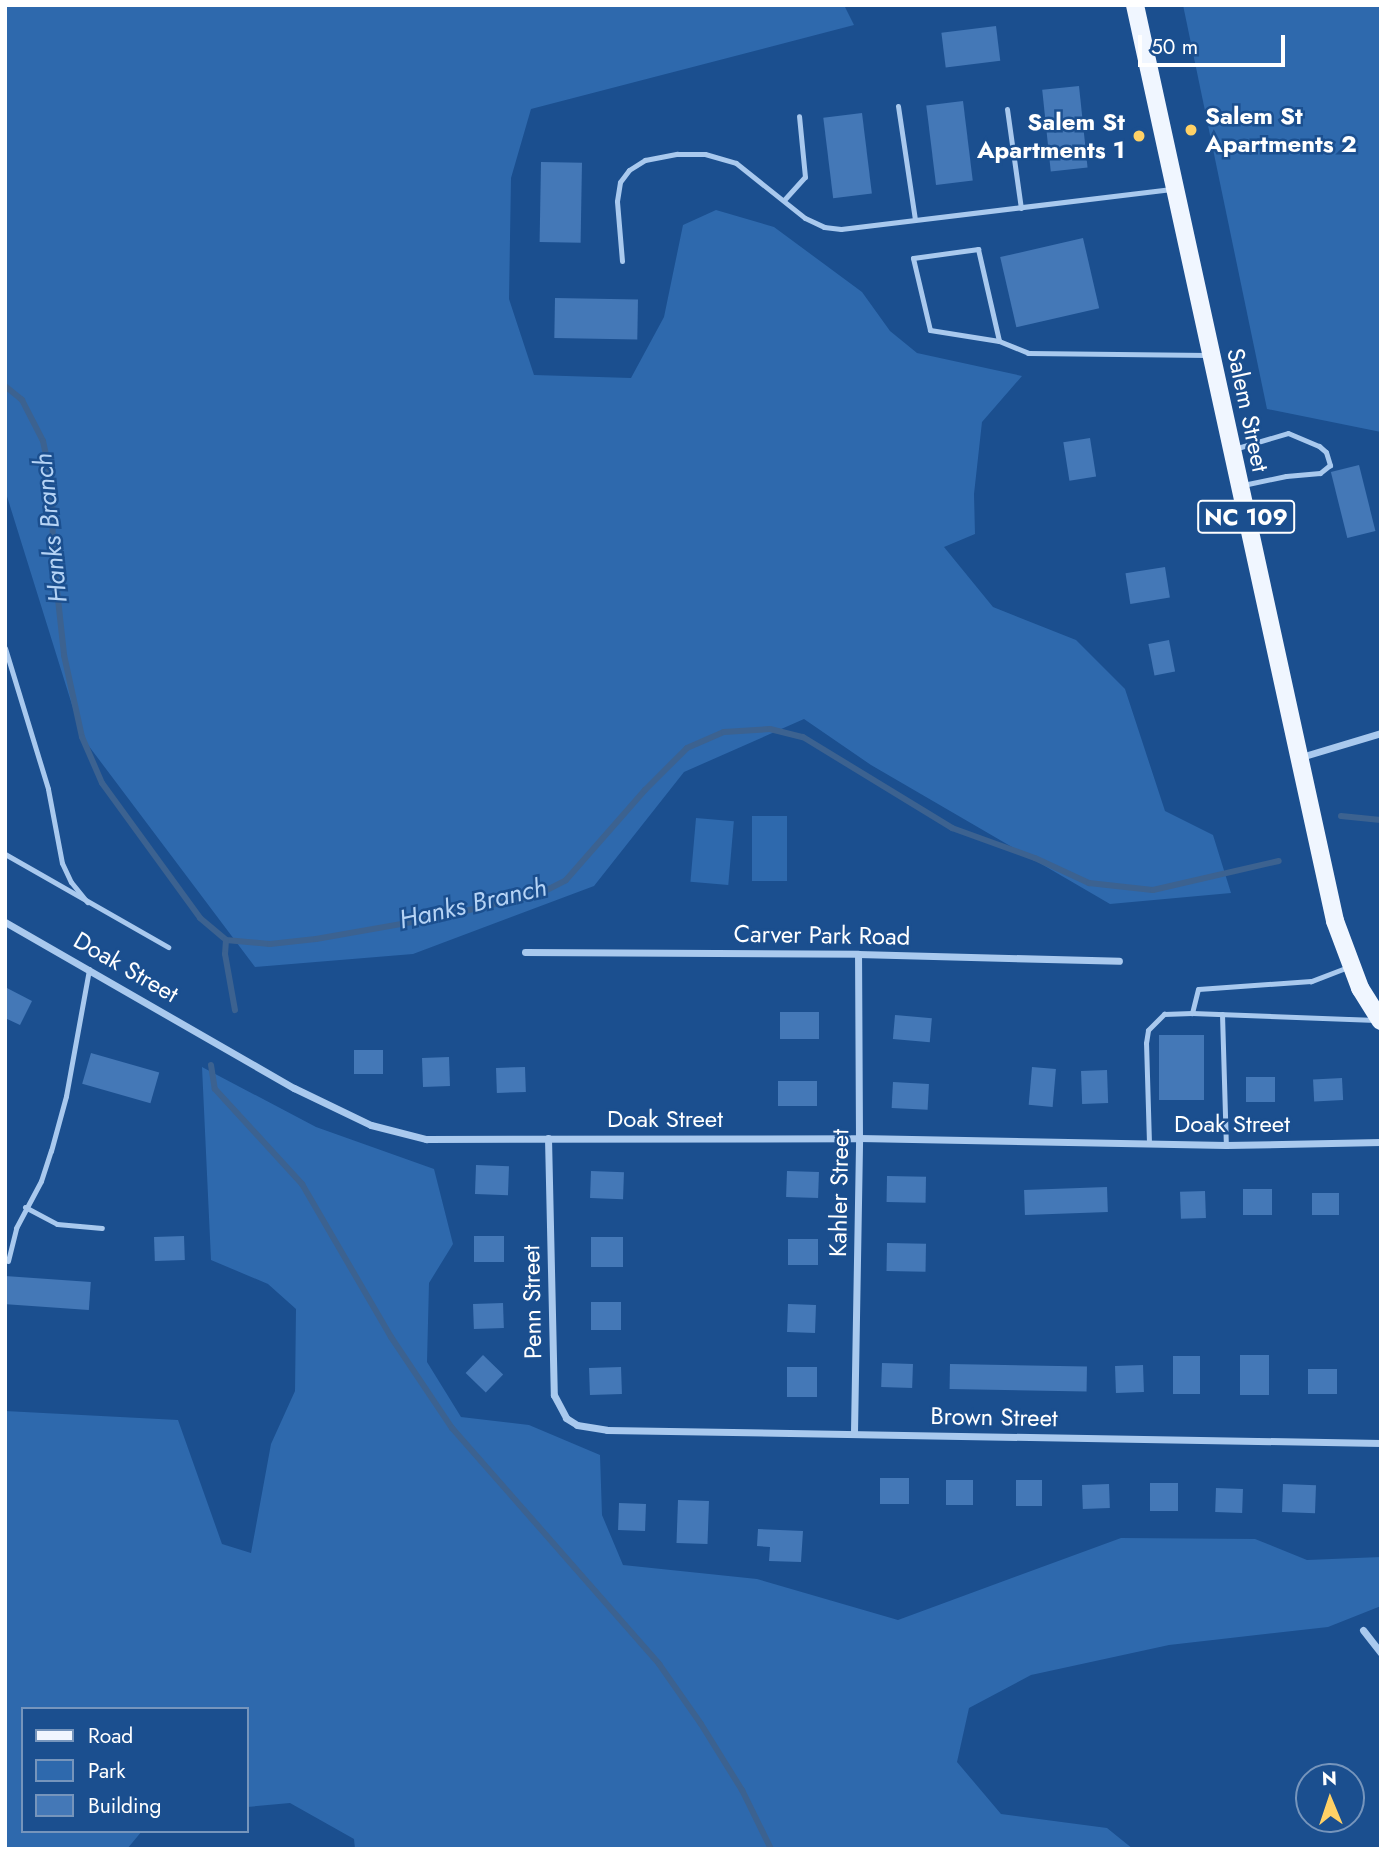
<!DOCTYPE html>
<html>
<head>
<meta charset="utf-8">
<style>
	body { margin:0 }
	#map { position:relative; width:1386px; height:1854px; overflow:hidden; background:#1b4f8f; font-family:Jost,sans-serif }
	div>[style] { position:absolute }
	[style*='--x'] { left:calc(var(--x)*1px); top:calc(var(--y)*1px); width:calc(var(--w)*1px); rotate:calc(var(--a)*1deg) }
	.green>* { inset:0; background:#2e69ad; transform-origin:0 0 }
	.stream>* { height:6px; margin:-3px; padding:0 3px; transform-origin:3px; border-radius:3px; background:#3c6290 }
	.building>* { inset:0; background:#4478b7; transform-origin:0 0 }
	.service>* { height:5px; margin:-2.5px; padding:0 2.5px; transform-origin:2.5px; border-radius:2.5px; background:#a9c9ee }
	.minor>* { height:7px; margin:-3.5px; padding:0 3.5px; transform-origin:3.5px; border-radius:3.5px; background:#a9c9ee }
	.primary>* { height:18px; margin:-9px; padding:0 9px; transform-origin:9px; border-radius:9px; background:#f0f6ff }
	.dots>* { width:19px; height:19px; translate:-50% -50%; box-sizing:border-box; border:4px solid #1b4f8f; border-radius:50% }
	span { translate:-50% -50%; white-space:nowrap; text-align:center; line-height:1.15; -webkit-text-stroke:5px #1b4f8f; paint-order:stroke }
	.shield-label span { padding:2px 5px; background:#1b4f8f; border:2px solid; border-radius:5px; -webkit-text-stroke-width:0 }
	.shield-label { font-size:23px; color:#fff; font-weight:700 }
	.poi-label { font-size:24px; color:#fff; font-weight:700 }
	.left { translate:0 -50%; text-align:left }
	.right { translate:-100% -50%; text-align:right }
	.street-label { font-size:24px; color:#fff }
	.water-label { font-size:26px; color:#b5d3f5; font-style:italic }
	.frame { position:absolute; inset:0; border:7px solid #fff; pointer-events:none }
	.legend { position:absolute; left:21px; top:1707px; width:228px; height:126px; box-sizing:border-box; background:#1b4f8f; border:2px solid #7695bc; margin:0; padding:9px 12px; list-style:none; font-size:21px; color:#fff }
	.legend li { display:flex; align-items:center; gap:14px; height:35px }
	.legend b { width:35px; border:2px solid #7695bc }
	.north { position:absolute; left:1295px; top:1763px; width:70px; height:70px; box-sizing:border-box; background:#1b4f8f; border:2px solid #7695bc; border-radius:50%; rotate:358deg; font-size:19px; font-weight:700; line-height:28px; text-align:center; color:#fff }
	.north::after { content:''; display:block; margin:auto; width:24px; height:32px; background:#ffd166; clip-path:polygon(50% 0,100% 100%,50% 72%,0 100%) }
	.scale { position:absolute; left:1138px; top:35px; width:147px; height:32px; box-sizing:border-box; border:4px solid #fff; border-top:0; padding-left:9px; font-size:21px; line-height:24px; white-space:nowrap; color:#fff; -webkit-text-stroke:5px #1b4f8f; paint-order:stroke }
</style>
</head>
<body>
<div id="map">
	<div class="green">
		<i style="clip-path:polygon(5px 5px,844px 5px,854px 25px,531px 109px,511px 178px,509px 299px,534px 375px,631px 378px,664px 317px,683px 225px,716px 210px,774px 227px,862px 292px,890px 331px,917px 353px,1022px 376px,982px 422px,974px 494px,975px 534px,944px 547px,993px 607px,1076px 640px,1125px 689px,1165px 811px,1213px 835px,1231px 893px,1110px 904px,871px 765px,804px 719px,684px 772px,594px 886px,413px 954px,255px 967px,82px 737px,5px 490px)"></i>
		<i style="clip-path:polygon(1183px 5px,1381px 5px,1381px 432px,1267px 409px)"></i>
		<i style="left:752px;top:816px;width:35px;height:65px"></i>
		<i style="left:696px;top:818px;width:38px;height:64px;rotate:5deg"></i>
		<i style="clip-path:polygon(202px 1067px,316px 1127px,434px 1169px,453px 1244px,429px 1283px,427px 1362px,461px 1417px,529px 1425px,600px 1455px,602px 1515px,623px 1565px,757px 1579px,898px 1620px,1121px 1538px,1255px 1539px,1307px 1560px,1381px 1557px,1381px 1606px,1328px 1627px,1169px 1645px,1031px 1675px,969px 1708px,957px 1762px,1001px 1814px,1107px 1828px,1133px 1849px,355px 1849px,354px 1839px,290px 1803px,247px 1807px,247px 1709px,23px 1709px,23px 1831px,142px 1831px,127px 1849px,5px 1849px,5px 1411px,178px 1420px,222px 1544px,251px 1553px,271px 1444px,295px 1391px,296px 1309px,268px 1284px,211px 1260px)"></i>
	</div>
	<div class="stream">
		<i style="--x:5;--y:386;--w:22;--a:39"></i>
		<i style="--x:22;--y:400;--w:46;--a:62.9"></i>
		<i style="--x:43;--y:441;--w:43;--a:77.9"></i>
		<i style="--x:52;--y:483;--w:70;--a:89.2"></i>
		<i style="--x:53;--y:553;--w:103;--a:83.8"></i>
		<i style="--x:64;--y:655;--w:84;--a:77.6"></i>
		<i style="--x:82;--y:737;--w:50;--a:66.5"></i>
		<i style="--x:102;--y:783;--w:167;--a:54"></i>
		<i style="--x:200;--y:918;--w:34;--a:40"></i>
		<i style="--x:226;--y:940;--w:44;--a:5.2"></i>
		<i style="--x:270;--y:944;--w:46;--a:-6.2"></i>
		<i style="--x:316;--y:939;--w:116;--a:-10"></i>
		<i style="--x:430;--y:919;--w:112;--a:-12.9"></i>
		<i style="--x:539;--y:894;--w:30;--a:-27"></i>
		<i style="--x:566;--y:880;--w:120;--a:-48.7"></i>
		<i style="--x:645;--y:790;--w:59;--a:-45"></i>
		<i style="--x:687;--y:748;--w:40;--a:-23.4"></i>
		<i style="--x:724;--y:732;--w:46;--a:-3.7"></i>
		<i style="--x:770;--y:729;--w:34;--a:14"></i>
		<i style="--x:803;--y:737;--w:175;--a:31.4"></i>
		<i style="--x:952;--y:828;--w:88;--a:19.9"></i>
		<i style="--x:1035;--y:858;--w:60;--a:24.8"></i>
		<i style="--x:1089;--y:883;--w:64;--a:6.2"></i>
		<i style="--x:1153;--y:890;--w:129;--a:-13"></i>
		<i style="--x:1341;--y:816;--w:40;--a:5.7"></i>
		<i style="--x:226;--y:940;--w:14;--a:94"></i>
		<i style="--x:225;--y:954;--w:57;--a:79.9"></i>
		<i style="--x:211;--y:1065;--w:24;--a:81"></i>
		<i style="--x:215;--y:1089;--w:129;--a:47.5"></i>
		<i style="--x:302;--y:1184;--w:177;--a:59.8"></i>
		<i style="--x:391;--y:1337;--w:110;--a:56.2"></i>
		<i style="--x:452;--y:1428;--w:314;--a:48.7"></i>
		<i style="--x:659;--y:1664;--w:73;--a:55"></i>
		<i style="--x:701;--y:1724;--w:78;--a:58.2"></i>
		<i style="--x:742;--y:1790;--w:66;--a:63.8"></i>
	</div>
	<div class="building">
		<i style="left:996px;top:26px;width:35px;height:55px;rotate:83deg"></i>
		<i style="left:1079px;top:86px;width:82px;height:37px;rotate:84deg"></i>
		<i style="left:963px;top:101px;width:80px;height:37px;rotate:83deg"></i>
		<i style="left:862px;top:113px;width:81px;height:39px;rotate:83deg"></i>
		<i style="left:541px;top:162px;width:41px;height:80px;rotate:1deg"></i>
		<i style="left:1083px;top:238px;width:72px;height:85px;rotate:77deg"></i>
		<i style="left:555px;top:298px;width:83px;height:40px;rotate:1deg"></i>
		<i style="left:1090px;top:438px;width:39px;height:27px;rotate:81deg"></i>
		<i style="left:1359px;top:465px;width:68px;height:29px;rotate:76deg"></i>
		<i style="left:1165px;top:567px;width:31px;height:40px;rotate:81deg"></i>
		<i style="left:1169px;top:640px;width:32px;height:21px;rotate:79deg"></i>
		<i style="clip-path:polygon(5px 987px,32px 1001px,20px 1025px,5px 1018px)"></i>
		<i style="left:819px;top:1012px;width:27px;height:39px;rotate:90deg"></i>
		<i style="left:895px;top:1015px;width:37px;height:24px;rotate:5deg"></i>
		<i style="left:1159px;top:1035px;width:45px;height:65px"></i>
		<i style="left:354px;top:1050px;width:29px;height:24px"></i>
		<i style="left:91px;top:1053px;width:71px;height:32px;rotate:16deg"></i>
		<i style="left:449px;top:1057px;width:29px;height:27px;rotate:88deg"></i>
		<i style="left:525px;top:1067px;width:25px;height:29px;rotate:88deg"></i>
		<i style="left:1032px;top:1067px;width:24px;height:38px;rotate:5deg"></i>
		<i style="left:1107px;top:1070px;width:33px;height:26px;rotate:88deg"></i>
		<i style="left:1275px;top:1077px;width:25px;height:29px;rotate:90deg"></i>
		<i style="left:1342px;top:1078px;width:22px;height:29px;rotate:87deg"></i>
		<i style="left:817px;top:1081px;width:25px;height:39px;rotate:90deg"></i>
		<i style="left:893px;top:1082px;width:36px;height:26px;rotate:3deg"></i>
		<i style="left:476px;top:1165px;width:33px;height:29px;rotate:2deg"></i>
		<i style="left:591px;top:1171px;width:33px;height:27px;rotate:2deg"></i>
		<i style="left:787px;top:1171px;width:32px;height:26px;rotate:2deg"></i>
		<i style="left:887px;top:1176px;width:39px;height:26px;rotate:1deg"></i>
		<i style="left:1107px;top:1187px;width:25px;height:83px;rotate:88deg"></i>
		<i style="left:1272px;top:1189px;width:26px;height:29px;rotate:90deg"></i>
		<i style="left:1205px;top:1191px;width:27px;height:25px;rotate:88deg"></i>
		<i style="left:1312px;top:1193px;width:27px;height:22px"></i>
		<i style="left:184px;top:1236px;width:24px;height:30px;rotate:88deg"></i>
		<i style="left:474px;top:1236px;width:30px;height:26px"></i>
		<i style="left:591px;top:1237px;width:32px;height:30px"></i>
		<i style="left:788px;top:1239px;width:30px;height:26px"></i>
		<i style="left:887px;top:1243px;width:39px;height:28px;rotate:1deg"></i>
		<i style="left:5px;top:1276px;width:86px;height:28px;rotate:4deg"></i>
		<i style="left:621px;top:1302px;width:28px;height:30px;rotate:90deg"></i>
		<i style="left:503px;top:1303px;width:25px;height:30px;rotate:88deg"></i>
		<i style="left:788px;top:1304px;width:28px;height:28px;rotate:2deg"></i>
		<i style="left:483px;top:1355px;width:28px;height:25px;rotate:44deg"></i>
		<i style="left:1240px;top:1355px;width:29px;height:40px"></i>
		<i style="left:1173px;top:1356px;width:27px;height:38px"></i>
		<i style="left:882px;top:1363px;width:31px;height:24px;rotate:2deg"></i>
		<i style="left:950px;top:1364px;width:137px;height:25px;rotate:1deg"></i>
		<i style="left:1143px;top:1365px;width:27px;height:28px;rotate:88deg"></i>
		<i style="left:621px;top:1367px;width:27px;height:32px;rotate:88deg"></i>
		<i style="left:787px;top:1367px;width:30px;height:30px"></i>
		<i style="left:1308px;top:1369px;width:29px;height:25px"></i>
		<i style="left:880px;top:1478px;width:29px;height:26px"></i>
		<i style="left:946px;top:1480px;width:27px;height:25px"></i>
		<i style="left:1016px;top:1480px;width:26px;height:26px"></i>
		<i style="left:1178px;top:1483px;width:28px;height:28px;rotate:90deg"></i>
		<i style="left:1109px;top:1484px;width:24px;height:27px;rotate:88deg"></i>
		<i style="left:1283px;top:1484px;width:33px;height:28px;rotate:2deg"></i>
		<i style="left:1216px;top:1488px;width:27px;height:24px;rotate:2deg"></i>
		<i style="left:678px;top:1500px;width:31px;height:43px;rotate:2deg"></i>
		<i style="left:619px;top:1503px;width:27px;height:27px;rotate:2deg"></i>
		<i style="clip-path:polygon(758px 1529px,803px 1531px,801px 1562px,769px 1561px,770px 1547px,757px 1546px)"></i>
	</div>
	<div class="service">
		<i style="--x:898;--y:106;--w:115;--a:81.5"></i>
		<i style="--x:1007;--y:109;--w:100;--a:82"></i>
		<i style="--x:784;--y:200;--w:31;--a:-48"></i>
		<i style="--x:805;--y:177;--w:61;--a:-95.6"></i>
		<i style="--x:622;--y:261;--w:60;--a:-94.8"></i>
		<i style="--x:617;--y:201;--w:19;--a:-81"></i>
		<i style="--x:620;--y:182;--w:15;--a:-53"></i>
		<i style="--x:629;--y:170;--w:19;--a:-32"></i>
		<i style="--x:645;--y:160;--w:33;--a:-11"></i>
		<i style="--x:677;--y:154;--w:28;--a:0"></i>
		<i style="--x:705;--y:154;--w:32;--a:16"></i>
		<i style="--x:736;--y:163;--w:88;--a:38.6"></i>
		<i style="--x:805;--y:218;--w:21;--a:25"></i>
		<i style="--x:824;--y:227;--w:17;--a:7"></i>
		<i style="--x:841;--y:229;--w:333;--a:-6.9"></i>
		<i style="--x:999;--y:341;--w:70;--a:-170.9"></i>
		<i style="--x:930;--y:330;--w:74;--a:-103.3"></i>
		<i style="--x:913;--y:258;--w:66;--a:-7.9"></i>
		<i style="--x:978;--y:249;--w:94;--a:77.1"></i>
		<i style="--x:999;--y:341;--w:31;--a:22"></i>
		<i style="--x:1028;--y:353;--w:180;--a:0.6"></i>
		<i style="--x:1234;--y:449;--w:56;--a:-16.5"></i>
		<i style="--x:1288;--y:433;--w:34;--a:23"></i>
		<i style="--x:1319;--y:446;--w:9;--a:41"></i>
		<i style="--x:1326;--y:452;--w:14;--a:73"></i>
		<i style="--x:1330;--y:465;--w:13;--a:141"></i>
		<i style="--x:1320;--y:473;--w:34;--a:175"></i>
		<i style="--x:1286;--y:476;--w:44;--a:168.2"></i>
		<i style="--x:5;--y:648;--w:147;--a:73"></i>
		<i style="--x:48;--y:789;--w:75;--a:79.3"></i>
		<i style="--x:62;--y:863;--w:21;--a:65"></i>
		<i style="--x:71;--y:882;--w:26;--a:51"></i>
		<i style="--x:5;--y:854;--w:188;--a:29.7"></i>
		<i style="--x:1348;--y:967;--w:40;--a:159"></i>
		<i style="--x:1311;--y:981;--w:113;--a:176"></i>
		<i style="--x:1198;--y:989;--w:25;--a:104"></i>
		<i style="--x:1192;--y:1013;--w:184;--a:2.2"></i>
		<i style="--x:1222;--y:1014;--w:131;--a:88.3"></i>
		<i style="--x:1149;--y:1143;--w:100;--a:-91.7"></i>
		<i style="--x:1146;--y:1043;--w:13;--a:-81"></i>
		<i style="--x:1148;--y:1030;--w:23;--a:-45"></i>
		<i style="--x:1164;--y:1014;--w:28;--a:-2"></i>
		<i style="--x:25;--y:1207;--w:36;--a:28"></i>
		<i style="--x:57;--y:1224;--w:45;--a:5.1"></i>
		<i style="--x:8;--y:1261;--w:34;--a:-76"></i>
		<i style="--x:16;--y:1228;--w:53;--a:-62"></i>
		<i style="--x:41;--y:1181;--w:32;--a:-72"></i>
		<i style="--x:51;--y:1151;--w:57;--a:-74.7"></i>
		<i style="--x:66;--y:1096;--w:129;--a:-79.7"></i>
	</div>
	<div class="minor">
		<i style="--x:1301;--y:757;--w:84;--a:-16.7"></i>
		<i style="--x:5;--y:922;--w:333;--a:29.9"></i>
		<i style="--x:294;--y:1088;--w:85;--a:25.7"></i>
		<i style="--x:371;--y:1125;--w:57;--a:14.3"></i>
		<i style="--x:426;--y:1139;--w:433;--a:-0.1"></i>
		<i style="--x:859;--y:1138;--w:367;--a:1.1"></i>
		<i style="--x:1226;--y:1145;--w:155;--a:-1.1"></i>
		<i style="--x:525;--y:952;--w:333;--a:0.3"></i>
		<i style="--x:858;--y:954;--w:261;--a:1.5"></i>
		<i style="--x:548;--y:1138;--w:257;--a:88.7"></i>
		<i style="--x:554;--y:1395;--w:26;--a:62"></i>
		<i style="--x:566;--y:1418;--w:13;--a:32"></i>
		<i style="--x:577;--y:1425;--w:30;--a:9"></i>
		<i style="--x:607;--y:1430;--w:774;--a:0.96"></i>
		<i style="--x:854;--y:1432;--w:294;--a:-89"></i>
		<i style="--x:859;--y:1138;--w:184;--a:-90.3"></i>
		<i style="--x:1363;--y:1630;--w:29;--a:52"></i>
	</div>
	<div class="primary">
		<i style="--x:1135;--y:5;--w:938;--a:77.68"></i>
		<i style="--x:1335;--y:921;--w:72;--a:69.5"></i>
		<i style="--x:1360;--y:988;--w:39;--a:58"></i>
	</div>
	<div class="dots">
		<i style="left:1191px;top:130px;background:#ffd166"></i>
		<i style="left:1139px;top:136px;background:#ffd166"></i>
	</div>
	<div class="shield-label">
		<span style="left:1246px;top:517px">NC 109</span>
	</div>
	<div class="poi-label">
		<span class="left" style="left:1205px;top:130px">Salem St<br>Apartments 2</span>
		<span class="right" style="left:1125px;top:136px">Salem St<br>Apartments 1</span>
	</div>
	<div class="street-label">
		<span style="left:1248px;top:410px;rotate:78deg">Salem Street</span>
		<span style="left:822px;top:935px;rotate:1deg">Carver Park Road</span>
		<span style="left:126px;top:967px;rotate:30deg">Doak Street</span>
		<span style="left:665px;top:1119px">Doak Street</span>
		<span style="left:1232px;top:1124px">Doak Street</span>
		<span style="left:839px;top:1193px;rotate:-89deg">Kahler Street</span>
		<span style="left:532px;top:1302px;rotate:-91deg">Penn Street</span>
		<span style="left:994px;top:1417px;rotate:1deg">Brown Street</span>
	</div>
	<div class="water-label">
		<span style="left:51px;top:528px;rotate:-96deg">Hanks Branch</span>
		<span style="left:473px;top:904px;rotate:-13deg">Hanks Branch</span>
	</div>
	<div class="frame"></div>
	<ul class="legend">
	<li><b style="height:9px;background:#f0f6ff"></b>Road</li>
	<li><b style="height:19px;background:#2e69ad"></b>Park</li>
	<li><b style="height:19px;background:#4478b7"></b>Building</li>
	</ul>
	<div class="north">N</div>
	<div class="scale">50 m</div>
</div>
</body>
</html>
